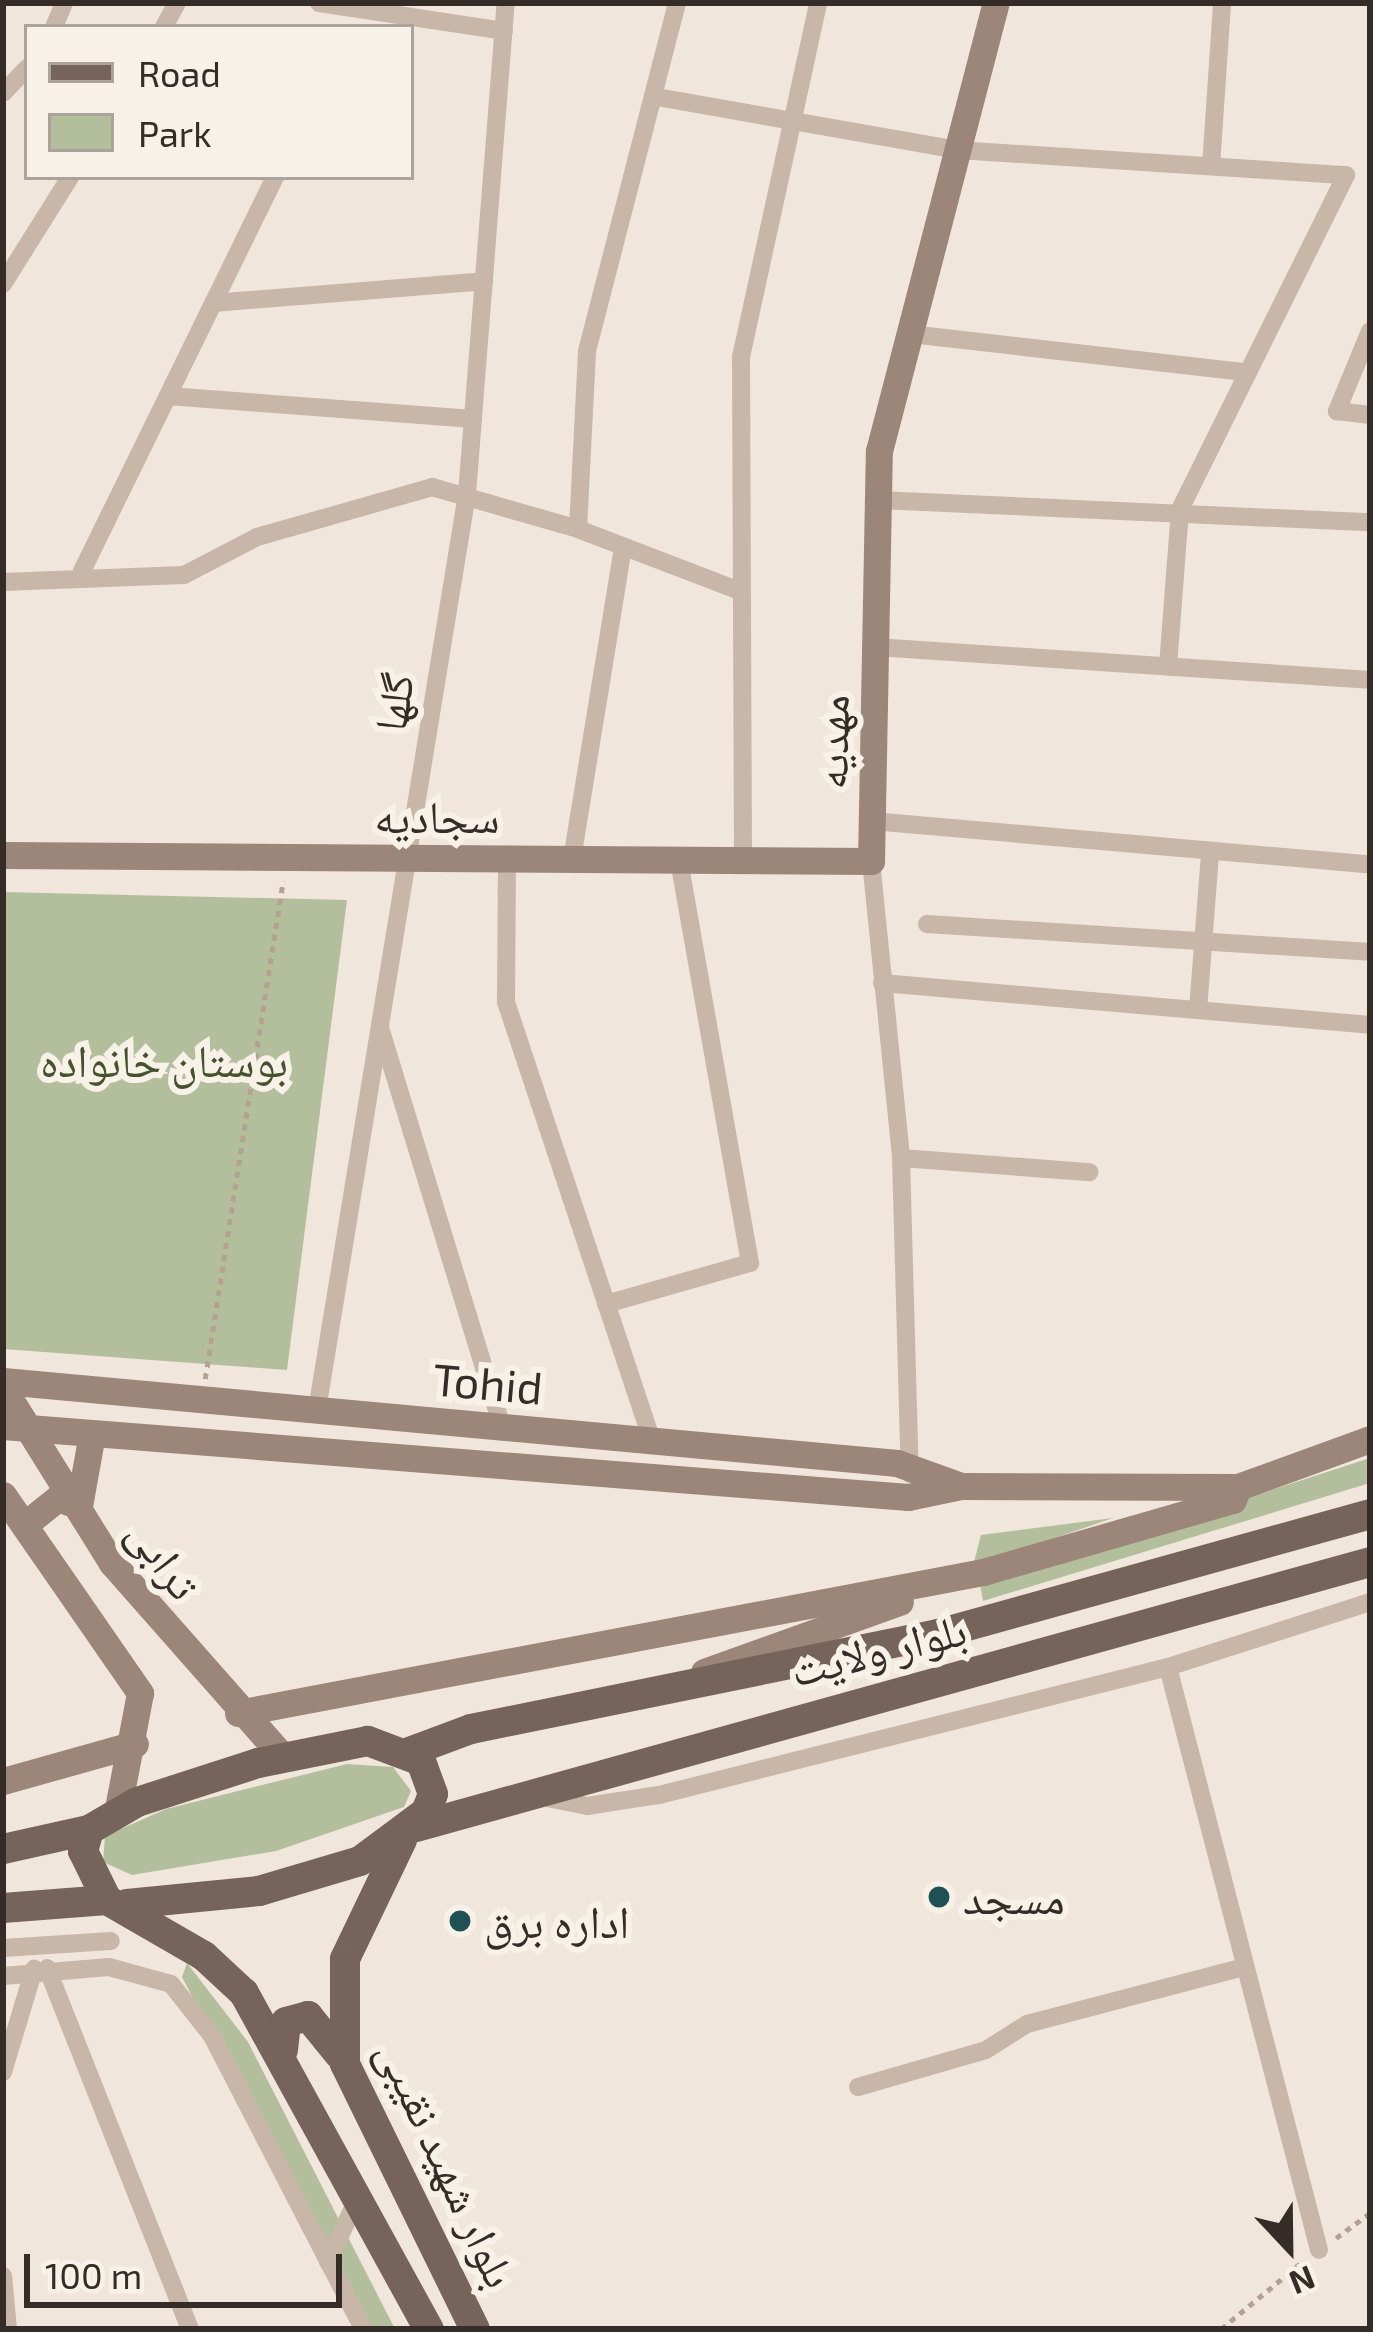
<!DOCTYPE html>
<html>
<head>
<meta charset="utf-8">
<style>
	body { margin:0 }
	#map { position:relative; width:1373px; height:2332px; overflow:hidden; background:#f0e6db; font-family:"Exo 2","Noto Naskh Arabic",sans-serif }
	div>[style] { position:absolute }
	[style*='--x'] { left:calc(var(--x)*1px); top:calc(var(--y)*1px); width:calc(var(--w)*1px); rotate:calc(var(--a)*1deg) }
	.green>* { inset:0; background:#b3bf9c }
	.path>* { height:4.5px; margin-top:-2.25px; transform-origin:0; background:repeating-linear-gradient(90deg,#b4a192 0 6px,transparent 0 12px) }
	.street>* { height:18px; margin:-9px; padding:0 9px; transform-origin:9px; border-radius:9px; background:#c8b6a8 }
	.secondary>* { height:27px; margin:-13.5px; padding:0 13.5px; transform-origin:13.5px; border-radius:13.5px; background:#9b8679 }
	.primary>* { height:30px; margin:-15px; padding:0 15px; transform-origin:15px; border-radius:15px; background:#766359 }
	.dots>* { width:33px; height:33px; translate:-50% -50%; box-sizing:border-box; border:6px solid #f8f1e7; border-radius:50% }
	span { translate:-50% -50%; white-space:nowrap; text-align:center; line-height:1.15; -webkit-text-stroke:12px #f8f1e7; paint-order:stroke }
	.street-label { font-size:45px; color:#352c28 }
	.park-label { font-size:45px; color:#44522d }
	.poi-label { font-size:45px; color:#352c28 }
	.left { translate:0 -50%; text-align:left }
	.frame { position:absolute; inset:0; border:6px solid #352c28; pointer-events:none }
	.legend { position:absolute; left:24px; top:24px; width:390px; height:156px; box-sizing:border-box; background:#f8f1e7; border:3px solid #aaa29b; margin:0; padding:15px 21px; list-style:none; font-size:36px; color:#352c28 }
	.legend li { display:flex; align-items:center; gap:24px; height:60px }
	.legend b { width:60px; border:3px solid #aaa29b }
	.north { position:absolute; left:1229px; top:2188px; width:120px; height:120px; -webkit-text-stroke:9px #f8f1e7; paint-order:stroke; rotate:158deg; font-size:33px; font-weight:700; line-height:48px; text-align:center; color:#352c28 }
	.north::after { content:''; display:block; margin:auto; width:42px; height:54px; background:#352c28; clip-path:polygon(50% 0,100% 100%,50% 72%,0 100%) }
	.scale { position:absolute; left:24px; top:2254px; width:318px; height:54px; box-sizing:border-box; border:6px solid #352c28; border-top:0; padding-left:15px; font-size:36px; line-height:42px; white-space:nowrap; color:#352c28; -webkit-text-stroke:9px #f8f1e7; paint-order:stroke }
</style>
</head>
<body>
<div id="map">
	<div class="green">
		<i style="clip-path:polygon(3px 892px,347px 900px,287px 1370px,3px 1349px)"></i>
		<i style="clip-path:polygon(1370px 1458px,1370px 1483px,983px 1601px,980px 1585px)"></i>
		<i style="clip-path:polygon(1113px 1518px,973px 1566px,981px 1535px)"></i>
		<i style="clip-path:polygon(347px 1764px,393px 1767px,411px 1791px,404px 1807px,276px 1851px,132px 1875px,103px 1862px,105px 1836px,166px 1809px)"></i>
		<i style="clip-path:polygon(187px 1963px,248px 2042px,395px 2329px,364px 2329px,182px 1977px)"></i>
	</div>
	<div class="path">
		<i style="--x:205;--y:1379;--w:504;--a:-81.1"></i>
		<i style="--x:1336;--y:2238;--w:42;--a:-36.3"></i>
		<i style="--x:1221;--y:2329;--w:105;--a:-39.6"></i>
	</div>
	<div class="street">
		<i style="--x:319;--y:3;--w:187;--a:8.6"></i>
		<i style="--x:677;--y:3;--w:360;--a:104.5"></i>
		<i style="--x:587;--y:352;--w:177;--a:92.9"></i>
		<i style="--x:578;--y:529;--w:170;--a:21"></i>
		<i style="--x:54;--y:27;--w:26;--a:-67"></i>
		<i style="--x:164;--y:27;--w:27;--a:-62"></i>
		<i style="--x:3;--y:93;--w:35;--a:-46"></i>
		<i style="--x:657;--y:97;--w:305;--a:10"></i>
		<i style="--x:957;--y:150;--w:390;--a:3.7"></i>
		<i style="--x:1346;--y:175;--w:374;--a:116.4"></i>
		<i style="--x:1180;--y:510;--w:157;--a:94.4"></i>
		<i style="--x:1211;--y:166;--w:163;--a:-86.1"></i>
		<i style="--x:3;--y:284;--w:126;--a:-57.9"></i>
		<i style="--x:213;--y:303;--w:272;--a:-4.6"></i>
		<i style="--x:1370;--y:331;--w:87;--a:112.4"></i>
		<i style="--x:1337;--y:411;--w:33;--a:7"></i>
		<i style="--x:910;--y:334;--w:337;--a:6.5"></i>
		<i style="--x:168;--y:396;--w:306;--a:4.3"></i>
		<i style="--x:878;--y:500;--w:492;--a:2.6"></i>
		<i style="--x:82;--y:571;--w:439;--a:-63.9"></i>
		<i style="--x:3;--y:582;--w:181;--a:-2.2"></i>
		<i style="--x:184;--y:575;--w:82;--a:-27.5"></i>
		<i style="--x:257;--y:537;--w:182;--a:-15.9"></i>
		<i style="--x:432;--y:487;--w:152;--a:16"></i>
		<i style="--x:875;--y:647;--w:496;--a:3.8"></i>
		<i style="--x:872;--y:821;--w:500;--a:5"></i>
		<i style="--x:507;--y:859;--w:143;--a:90.4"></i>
		<i style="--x:506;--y:1002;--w:460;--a:71.6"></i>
		<i style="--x:572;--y:859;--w:314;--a:-80.7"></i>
		<i style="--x:743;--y:860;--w:503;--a:-90.23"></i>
		<i style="--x:741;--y:357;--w:362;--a:-77.7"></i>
		<i style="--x:871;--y:861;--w:299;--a:84.2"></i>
		<i style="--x:901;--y:1158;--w:316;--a:88.4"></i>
		<i style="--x:927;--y:924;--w:444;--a:3.6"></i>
		<i style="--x:882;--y:983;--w:490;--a:4.9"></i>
		<i style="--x:1198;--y:1010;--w:155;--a:-85.6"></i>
		<i style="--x:381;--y:1031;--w:413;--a:73"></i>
		<i style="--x:901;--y:1158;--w:189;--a:4.3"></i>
		<i style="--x:606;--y:1304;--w:150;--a:-15.9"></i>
		<i style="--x:750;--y:1263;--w:409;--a:-100"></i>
		<i style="--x:317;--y:1410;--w:928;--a:-80.7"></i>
		<i style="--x:467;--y:494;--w:493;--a:-85.5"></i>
		<i style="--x:1168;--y:1667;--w:212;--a:-17.8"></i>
		<i style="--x:542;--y:1797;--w:46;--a:11.3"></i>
		<i style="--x:587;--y:1806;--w:73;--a:-8.7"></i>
		<i style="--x:659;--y:1795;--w:525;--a:-14.12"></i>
		<i style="--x:1168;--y:1667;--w:602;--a:75.48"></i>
		<i style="--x:3;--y:1948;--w:108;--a:-3.7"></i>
		<i style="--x:47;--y:1968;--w:388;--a:68.4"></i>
		<i style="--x:3;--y:1976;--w:106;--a:-4.9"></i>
		<i style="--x:109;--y:1967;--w:64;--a:15.3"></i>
		<i style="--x:171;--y:1984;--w:66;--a:51.7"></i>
		<i style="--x:212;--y:2036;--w:330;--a:62.7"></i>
		<i style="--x:3;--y:2072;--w:108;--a:-73.2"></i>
		<i style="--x:858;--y:2087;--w:133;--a:-16.1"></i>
		<i style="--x:986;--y:2050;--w:49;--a:-32.4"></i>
		<i style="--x:1027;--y:2024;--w:221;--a:-14.7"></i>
		<i style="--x:328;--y:2262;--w:74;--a:-65.2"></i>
		<i style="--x:3;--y:2276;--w:53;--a:84.6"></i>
	</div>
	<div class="secondary">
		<i style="--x:3;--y:855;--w:868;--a:0.4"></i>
		<i style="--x:871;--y:861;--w:410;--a:-88.9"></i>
		<i style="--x:879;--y:451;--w:463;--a:-75.4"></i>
		<i style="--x:3;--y:1381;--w:898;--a:5.24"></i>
		<i style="--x:897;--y:1463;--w:68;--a:19.8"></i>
		<i style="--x:3;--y:1388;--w:206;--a:58.1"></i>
		<i style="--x:112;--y:1563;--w:260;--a:48.6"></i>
		<i style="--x:3;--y:1426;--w:908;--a:4.49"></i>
		<i style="--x:908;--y:1497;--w:54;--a:-11.7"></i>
		<i style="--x:961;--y:1486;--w:277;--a:0.2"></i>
		<i style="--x:3;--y:1495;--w:241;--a:55.3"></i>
		<i style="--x:140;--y:1693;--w:123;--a:100.8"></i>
		<i style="--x:24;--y:1525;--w:43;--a:-38.5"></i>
		<i style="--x:58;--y:1498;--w:22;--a:21"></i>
		<i style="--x:79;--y:1506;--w:73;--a:-79.8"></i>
		<i style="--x:704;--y:1672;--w:208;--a:-19.7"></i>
		<i style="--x:238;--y:1713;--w:758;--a:-10.72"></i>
		<i style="--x:983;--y:1572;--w:260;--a:-16.1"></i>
		<i style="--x:1233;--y:1500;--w:14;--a:-69"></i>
		<i style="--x:1238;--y:1487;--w:140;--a:-20"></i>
		<i style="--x:3;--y:1781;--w:137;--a:-15.7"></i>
	</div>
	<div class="primary">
		<i style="--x:409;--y:1752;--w:66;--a:-20.4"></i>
		<i style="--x:471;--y:1729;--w:477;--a:-11.5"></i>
		<i style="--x:938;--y:1634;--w:448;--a:-15.5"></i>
		<i style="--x:416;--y:1827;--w:990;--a:-15.52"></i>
		<i style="--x:402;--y:1840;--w:132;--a:115.6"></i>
		<i style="--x:345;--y:1959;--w:105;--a:90"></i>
		<i style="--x:345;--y:2064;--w:295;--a:63.9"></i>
		<i style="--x:3;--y:1849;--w:88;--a:-12.5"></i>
		<i style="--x:127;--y:1904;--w:133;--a:-5.6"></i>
		<i style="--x:259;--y:1891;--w:105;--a:-16.5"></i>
		<i style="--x:360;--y:1861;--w:82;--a:-36.6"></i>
		<i style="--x:426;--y:1812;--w:19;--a:-69"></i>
		<i style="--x:433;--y:1794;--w:35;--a:-110"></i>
		<i style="--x:421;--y:1761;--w:57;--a:-159.3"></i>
		<i style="--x:368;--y:1741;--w:112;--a:168.7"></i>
		<i style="--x:258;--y:1763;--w:127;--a:162.1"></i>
		<i style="--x:137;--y:1802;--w:56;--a:149.7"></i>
		<i style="--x:89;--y:1830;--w:22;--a:106"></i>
		<i style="--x:83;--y:1851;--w:55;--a:63.9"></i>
		<i style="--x:107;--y:1900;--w:112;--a:30"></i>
		<i style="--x:204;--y:1956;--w:54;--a:42.8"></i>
		<i style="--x:244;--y:1993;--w:384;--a:61.2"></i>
		<i style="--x:3;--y:1908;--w:104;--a:-4.4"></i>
		<i style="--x:283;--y:2050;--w:28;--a:-84"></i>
		<i style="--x:286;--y:2022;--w:23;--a:-15"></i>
		<i style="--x:308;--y:2016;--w:49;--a:50.8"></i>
	</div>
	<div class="dots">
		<i style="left:939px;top:1897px;background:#1f5054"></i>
		<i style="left:460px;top:1921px;background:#1f5054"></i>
	</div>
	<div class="street-label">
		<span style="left:393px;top:702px;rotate:-81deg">گلها</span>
		<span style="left:831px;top:742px;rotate:-89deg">مهدیه</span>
		<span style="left:437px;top:816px">سجادیه</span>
		<span style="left:488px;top:1383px;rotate:5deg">Tohid</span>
		<span style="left:165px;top:1558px;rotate:54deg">ترابی</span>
		<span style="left:878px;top:1649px;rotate:-14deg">بلوار ولایت</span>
		<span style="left:448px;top:2163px;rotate:65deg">بلوار شهید نقیبی</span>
	</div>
	<div class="park-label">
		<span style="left:164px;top:1060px">بوستان خانواده</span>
	</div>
	<div class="poi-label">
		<span class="left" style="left:963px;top:1897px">مسجد</span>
		<span class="left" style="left:484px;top:1921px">اداره برق</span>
	</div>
	<div class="frame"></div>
	<ul class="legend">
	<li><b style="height:15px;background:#766359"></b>Road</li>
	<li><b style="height:33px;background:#b3bf9c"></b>Park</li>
	</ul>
	<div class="north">N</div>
	<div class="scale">100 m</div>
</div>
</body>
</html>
